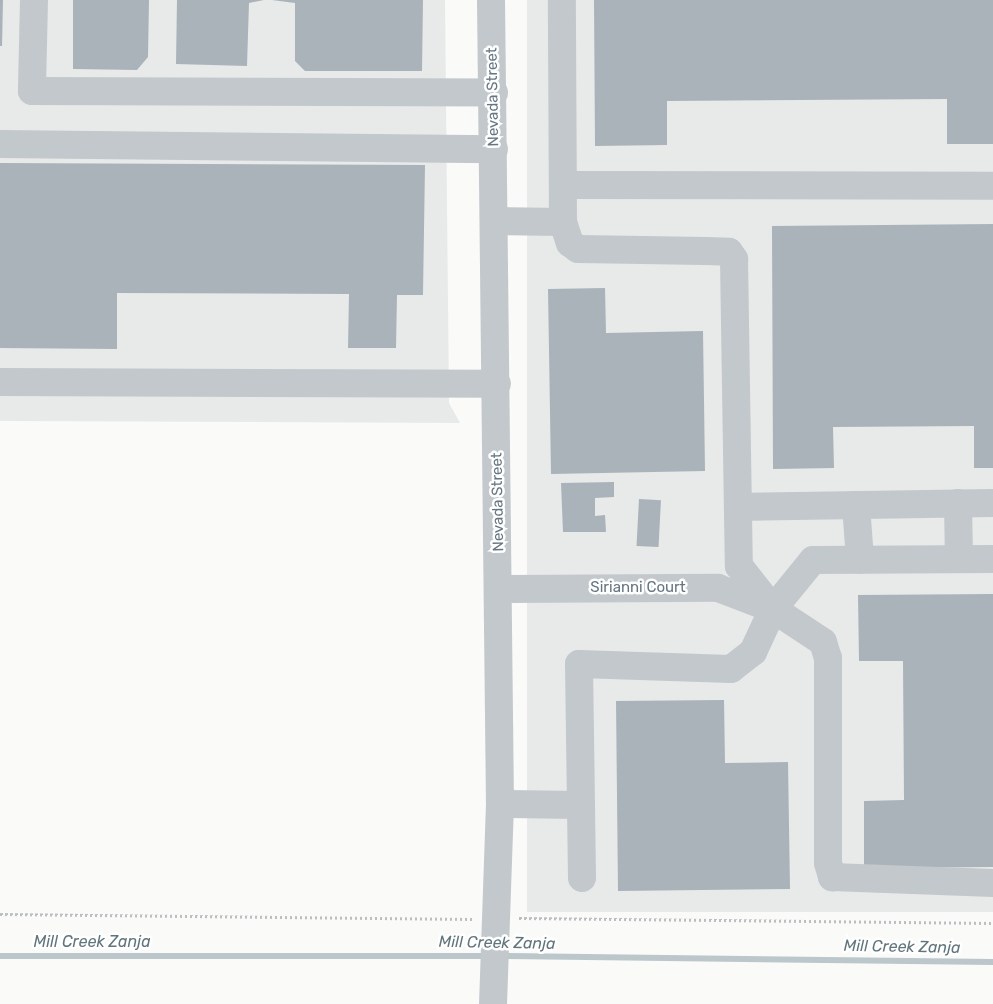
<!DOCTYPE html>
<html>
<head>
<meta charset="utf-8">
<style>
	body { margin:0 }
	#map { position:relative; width:993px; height:1004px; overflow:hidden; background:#fafaf8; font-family:Rubik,sans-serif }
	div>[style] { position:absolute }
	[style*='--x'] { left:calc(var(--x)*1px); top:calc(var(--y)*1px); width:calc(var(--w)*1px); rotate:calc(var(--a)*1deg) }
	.built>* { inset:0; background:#e8e9e9; transform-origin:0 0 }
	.stream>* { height:5.5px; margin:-2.75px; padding:0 2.75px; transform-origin:2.75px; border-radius:2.75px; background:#bbc7cb }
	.building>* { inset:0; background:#aab3b9; transform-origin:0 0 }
	.path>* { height:3px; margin-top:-1.5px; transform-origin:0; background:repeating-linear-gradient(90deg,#bbbfc2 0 2.5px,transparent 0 5px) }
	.minor>* { height:28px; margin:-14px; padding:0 14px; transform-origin:14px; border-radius:14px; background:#c3c8cc }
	span { translate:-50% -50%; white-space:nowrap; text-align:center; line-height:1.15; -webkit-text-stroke:5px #fff; paint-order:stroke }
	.street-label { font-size:15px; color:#657683 }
	.water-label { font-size:16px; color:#60757c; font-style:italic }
</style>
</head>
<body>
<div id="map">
	<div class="built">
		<i style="clip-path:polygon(0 0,445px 0,449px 403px,460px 423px,0 421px)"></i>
		<i style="left:527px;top:0;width:466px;height:912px"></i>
	</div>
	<div class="stream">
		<i style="--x:0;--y:956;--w:488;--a:0"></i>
		<i style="--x:503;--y:956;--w:490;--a:0.7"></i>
	</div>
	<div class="building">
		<i style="clip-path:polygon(0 0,3px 0,2px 46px,0 46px)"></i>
		<i style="clip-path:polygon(73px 0,149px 0,148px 57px,137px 70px,73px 69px)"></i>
		<i style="clip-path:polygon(177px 0,264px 0,249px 3px,247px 66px,176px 64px)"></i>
		<i style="clip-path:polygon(272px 0,423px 0,422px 71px,305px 71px,295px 61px,295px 3px)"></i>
		<i style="clip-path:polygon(594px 0,993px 0,993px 144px,947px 144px,947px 99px,667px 101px,667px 145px,595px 146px)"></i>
		<i style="clip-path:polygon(0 163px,425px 165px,423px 295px,397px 295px,396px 348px,348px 348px,349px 294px,117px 293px,117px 349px,0 348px)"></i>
		<i style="clip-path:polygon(993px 224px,993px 468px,974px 468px,974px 426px,833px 427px,834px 468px,773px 469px,772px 226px)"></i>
		<i style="clip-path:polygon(605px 288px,606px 333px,703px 331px,705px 471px,551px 474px,548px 289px)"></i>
		<i style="clip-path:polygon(614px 482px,614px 497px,595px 498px,595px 516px,605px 515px,606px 532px,563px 532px,561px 483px)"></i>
		<i style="left:639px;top:499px;width:22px;height:47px;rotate:3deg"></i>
		<i style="clip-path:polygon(993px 594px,993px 867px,864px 868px,864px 801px,904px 800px,903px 661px,859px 661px,858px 595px)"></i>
		<i style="clip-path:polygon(724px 700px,725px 763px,788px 762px,790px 889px,618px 891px,616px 701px)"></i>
	</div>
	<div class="path">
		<i style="--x:0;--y:914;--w:473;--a:0.6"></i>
		<i style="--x:519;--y:918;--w:474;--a:0.6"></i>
	</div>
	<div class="minor">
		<i style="--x:34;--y:0;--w:91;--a:91.3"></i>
		<i style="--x:32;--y:91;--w:462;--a:0.2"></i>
		<i style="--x:491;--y:0;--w:804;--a:89.36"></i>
		<i style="--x:500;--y:804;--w:200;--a:92"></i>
		<i style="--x:0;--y:144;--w:494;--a:0.6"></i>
		<i style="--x:563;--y:185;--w:430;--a:0.1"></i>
		<i style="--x:495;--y:221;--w:68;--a:0.8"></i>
		<i style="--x:563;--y:222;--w:222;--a:-90.3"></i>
		<i style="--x:563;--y:222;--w:22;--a:72"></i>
		<i style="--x:570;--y:243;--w:10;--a:37"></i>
		<i style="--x:578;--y:249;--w:128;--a:0.9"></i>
		<i style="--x:706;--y:251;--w:23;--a:2"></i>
		<i style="--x:729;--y:252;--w:9;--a:54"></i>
		<i style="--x:734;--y:259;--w:307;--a:89.1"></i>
		<i style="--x:739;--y:566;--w:55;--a:51.7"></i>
		<i style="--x:773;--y:609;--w:60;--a:33.4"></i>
		<i style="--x:823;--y:642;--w:17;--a:73"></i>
		<i style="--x:828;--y:658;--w:205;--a:90"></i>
		<i style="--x:828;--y:863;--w:15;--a:74"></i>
		<i style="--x:832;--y:877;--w:161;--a:2.1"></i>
		<i style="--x:0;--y:382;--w:497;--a:0.2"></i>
		<i style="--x:958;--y:503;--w:56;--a:89"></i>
		<i style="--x:856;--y:505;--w:55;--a:85.8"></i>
		<i style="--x:738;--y:507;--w:255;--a:-0.9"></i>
		<i style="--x:499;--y:589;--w:219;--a:-0.3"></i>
		<i style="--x:718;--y:588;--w:59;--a:20.9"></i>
		<i style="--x:500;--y:804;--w:81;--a:0.7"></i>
		<i style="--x:582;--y:878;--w:214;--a:-90.8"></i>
		<i style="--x:579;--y:664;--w:152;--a:1.9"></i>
		<i style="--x:731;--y:669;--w:28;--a:-38"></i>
		<i style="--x:753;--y:652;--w:47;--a:-65.1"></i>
		<i style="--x:773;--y:609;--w:63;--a:-50.8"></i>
		<i style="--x:813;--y:560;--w:180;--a:-0.3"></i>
	</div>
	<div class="street-label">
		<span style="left:493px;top:97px;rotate:-91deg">Nevada Street</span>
		<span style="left:498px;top:502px;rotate:-91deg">Nevada Street</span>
		<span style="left:638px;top:588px">Sirianni Court</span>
	</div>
	<div class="water-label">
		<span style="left:92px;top:942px">Mill Creek Zanja</span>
		<span style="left:497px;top:943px;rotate:1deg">Mill Creek Zanja</span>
		<span style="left:902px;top:947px;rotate:1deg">Mill Creek Zanja</span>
	</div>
</div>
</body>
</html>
